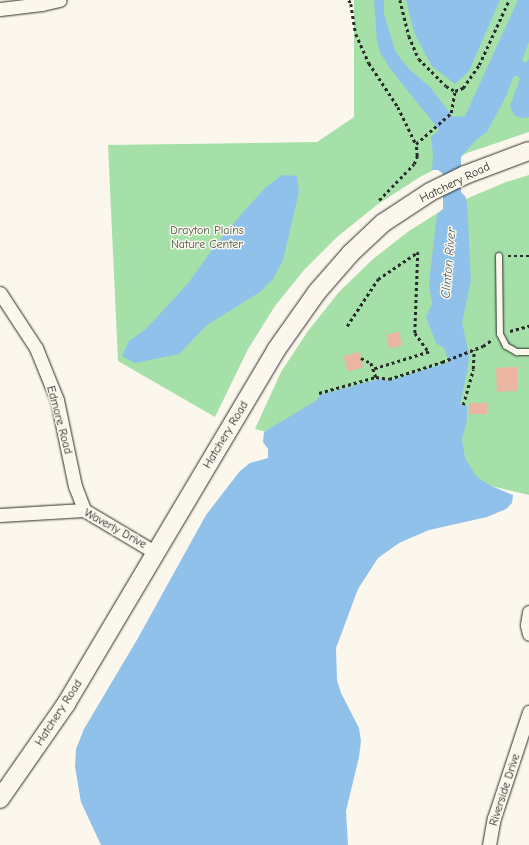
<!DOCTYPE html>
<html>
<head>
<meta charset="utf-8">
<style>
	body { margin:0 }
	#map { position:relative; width:529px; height:845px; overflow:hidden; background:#fbf7ec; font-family:"Comic Neue",sans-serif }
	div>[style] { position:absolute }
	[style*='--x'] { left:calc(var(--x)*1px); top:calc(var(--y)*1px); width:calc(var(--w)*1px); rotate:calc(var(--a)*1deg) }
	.green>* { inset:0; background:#a4e0a7 }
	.water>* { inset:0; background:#8fc1eb }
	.building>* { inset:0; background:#ecb5a2; transform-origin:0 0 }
	.path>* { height:2.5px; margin-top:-1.25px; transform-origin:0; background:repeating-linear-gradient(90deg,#2b2b2b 0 3px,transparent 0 6px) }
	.roads { filter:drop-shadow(0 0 1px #2b2b2b) drop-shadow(0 0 1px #2b2b2b) }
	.lane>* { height:6px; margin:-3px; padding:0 3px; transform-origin:3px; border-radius:3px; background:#fbf7ec }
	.street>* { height:13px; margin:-6.5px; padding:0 6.5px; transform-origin:6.5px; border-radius:6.5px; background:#fbf7ec }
	.secondary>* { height:18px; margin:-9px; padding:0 9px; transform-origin:9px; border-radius:9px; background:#fbf7ec }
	span { translate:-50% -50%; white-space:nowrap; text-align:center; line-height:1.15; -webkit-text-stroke:3px #fbf7ec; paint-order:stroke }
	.street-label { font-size:12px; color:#2b2b2b }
	.park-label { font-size:12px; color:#49584a }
	.water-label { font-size:13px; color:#495865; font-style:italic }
</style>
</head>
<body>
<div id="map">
	<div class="green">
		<i style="clip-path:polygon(354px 0,529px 0,529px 132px,467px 153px,420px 177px,378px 204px,337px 237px,304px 270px,275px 306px,248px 349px,215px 417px,118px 361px,108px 145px,317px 142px,354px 117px)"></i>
		<i style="clip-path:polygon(529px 175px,529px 495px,255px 429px,281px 372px,308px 331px,339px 292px,373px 259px,409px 231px,447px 207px,506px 182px)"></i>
	</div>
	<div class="water">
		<i style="clip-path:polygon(374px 0,384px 0,384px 14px,395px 50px,400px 58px,410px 70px,430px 87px,453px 117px,465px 116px,518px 0,529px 0,529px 42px,522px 60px,526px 63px,529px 59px,529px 117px,521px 118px,514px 115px,510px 106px,520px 79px,517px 76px,514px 76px,505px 98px,487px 132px,477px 139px,461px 157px,461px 192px,465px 196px,467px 203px,471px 280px,462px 323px,469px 354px,468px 367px,460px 404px,467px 406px,467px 420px,462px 439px,465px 458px,476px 476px,489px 485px,513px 495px,512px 503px,506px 509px,487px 517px,429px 530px,399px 543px,378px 558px,358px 589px,336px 648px,337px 680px,341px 693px,359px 728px,361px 741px,359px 757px,346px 811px,348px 845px,101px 845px,81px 802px,75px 767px,76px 749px,84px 729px,138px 638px,206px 515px,240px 471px,250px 463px,268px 458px,268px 449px,263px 442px,264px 432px,317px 400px,320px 395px,379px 379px,389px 381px,449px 362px,444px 348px,436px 343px,426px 317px,432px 304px,429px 283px,437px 214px,443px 209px,443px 174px,438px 170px,432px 170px,433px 155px,431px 137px,439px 130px,391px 70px,380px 52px,377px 42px)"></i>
		<i style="clip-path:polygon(406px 0,500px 0,469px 71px,455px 84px,431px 65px,414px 32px)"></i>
		<i style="clip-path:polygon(282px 175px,297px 176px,299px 192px,283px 260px,273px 279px,260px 292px,207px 325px,179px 354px,135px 363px,122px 356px,129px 341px,147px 328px,189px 282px,214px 247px,239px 217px,265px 188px)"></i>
	</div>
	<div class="building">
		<i style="left:399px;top:332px;width:14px;height:13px;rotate:78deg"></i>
		<i style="left:359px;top:352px;width:16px;height:16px;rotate:75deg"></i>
		<i style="left:517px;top:367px;width:24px;height:21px;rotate:88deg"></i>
		<i style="left:469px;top:403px;width:18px;height:11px"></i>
	</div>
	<div class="path">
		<i style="--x:349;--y:0;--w:4;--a:63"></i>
		<i style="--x:351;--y:4;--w:30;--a:81"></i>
		<i style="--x:356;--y:34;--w:32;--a:66"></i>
		<i style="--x:369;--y:63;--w:53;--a:56.6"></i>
		<i style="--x:398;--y:107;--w:41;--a:64.1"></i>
		<i style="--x:400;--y:0;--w:37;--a:76"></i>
		<i style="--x:409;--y:36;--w:25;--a:67"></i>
		<i style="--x:419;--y:59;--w:38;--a:45"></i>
		<i style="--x:446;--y:86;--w:10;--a:29"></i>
		<i style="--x:455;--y:91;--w:9;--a:-21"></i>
		<i style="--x:463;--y:88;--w:28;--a:-55"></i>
		<i style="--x:479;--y:65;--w:72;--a:-65.2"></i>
		<i style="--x:379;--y:200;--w:50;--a:-45.8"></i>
		<i style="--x:414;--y:164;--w:9;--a:-69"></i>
		<i style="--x:417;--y:156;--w:12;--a:-95"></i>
		<i style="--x:416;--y:144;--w:47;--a:-41.5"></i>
		<i style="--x:451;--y:113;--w:22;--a:-80"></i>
		<i style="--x:508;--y:256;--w:21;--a:0"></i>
		<i style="--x:347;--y:326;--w:56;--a:-56.6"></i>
		<i style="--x:378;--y:279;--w:48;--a:-34"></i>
		<i style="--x:418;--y:252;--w:81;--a:92.1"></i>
		<i style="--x:415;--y:333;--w:24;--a:54"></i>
		<i style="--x:429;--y:352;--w:58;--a:162.8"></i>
		<i style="--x:510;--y:331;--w:20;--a:-15"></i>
		<i style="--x:361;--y:358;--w:11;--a:27"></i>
		<i style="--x:371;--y:363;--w:15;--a:70"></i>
		<i style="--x:319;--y:393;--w:59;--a:-15.7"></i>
		<i style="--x:376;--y:377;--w:13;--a:9"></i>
		<i style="--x:389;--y:379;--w:56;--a:-17.8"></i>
		<i style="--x:442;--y:362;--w:44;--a:-21.3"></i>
		<i style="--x:483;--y:346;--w:12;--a:-35"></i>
		<i style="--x:463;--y:405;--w:37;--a:-74"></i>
		<i style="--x:473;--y:369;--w:19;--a:-87"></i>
	</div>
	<div class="roads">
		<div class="lane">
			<i style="--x:499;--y:256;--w:78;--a:89.3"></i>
			<i style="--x:500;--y:334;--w:13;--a:63"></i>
			<i style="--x:506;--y:346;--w:13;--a:29"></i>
			<i style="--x:517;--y:352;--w:12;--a:0"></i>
		</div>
		<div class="street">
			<i style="--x:0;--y:9;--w:42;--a:-6.8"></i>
			<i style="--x:42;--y:4;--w:18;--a:-13"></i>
			<i style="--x:0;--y:293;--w:66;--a:56.8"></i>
			<i style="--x:36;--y:348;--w:56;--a:68"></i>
			<i style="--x:57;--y:400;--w:88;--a:78.2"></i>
			<i style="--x:75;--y:486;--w:26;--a:69"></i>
			<i style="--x:0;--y:515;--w:84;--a:-3.4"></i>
			<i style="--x:84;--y:510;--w:84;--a:30.8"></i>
			<i style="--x:529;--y:612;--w:13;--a:99"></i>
			<i style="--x:527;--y:625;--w:9;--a:77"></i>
			<i style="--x:489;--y:845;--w:27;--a:-80"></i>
			<i style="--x:494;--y:818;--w:112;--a:-71.7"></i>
		</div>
		<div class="secondary">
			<i style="--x:0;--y:799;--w:116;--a:-55.2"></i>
			<i style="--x:66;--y:704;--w:412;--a:-59.3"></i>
			<i style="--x:276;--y:350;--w:71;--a:-54.7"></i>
			<i style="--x:317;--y:292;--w:52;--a:-48.9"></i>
			<i style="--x:351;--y:253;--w:44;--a:-43.2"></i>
			<i style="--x:383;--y:223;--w:56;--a:-33.4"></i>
			<i style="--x:430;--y:192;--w:39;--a:-26"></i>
			<i style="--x:465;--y:175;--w:68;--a:-20.6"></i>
		</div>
	</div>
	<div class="street-label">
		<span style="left:455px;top:183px;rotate:-26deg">Hatchery Road</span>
		<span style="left:59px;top:420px;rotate:75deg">Edmore Road</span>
		<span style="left:226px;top:435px;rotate:-59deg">Hatchery Road</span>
		<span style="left:115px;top:529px;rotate:29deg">Waverly Drive</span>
		<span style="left:59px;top:713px;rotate:-57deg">Hatchery Road</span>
		<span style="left:505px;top:790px;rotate:-72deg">Riverside Drive</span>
	</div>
	<div class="park-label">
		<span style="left:207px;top:238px">Drayton Plains<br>Nature Center</span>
	</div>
	<div class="water-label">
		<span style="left:449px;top:263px;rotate:-85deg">Clinton River</span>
	</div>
</div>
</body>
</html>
